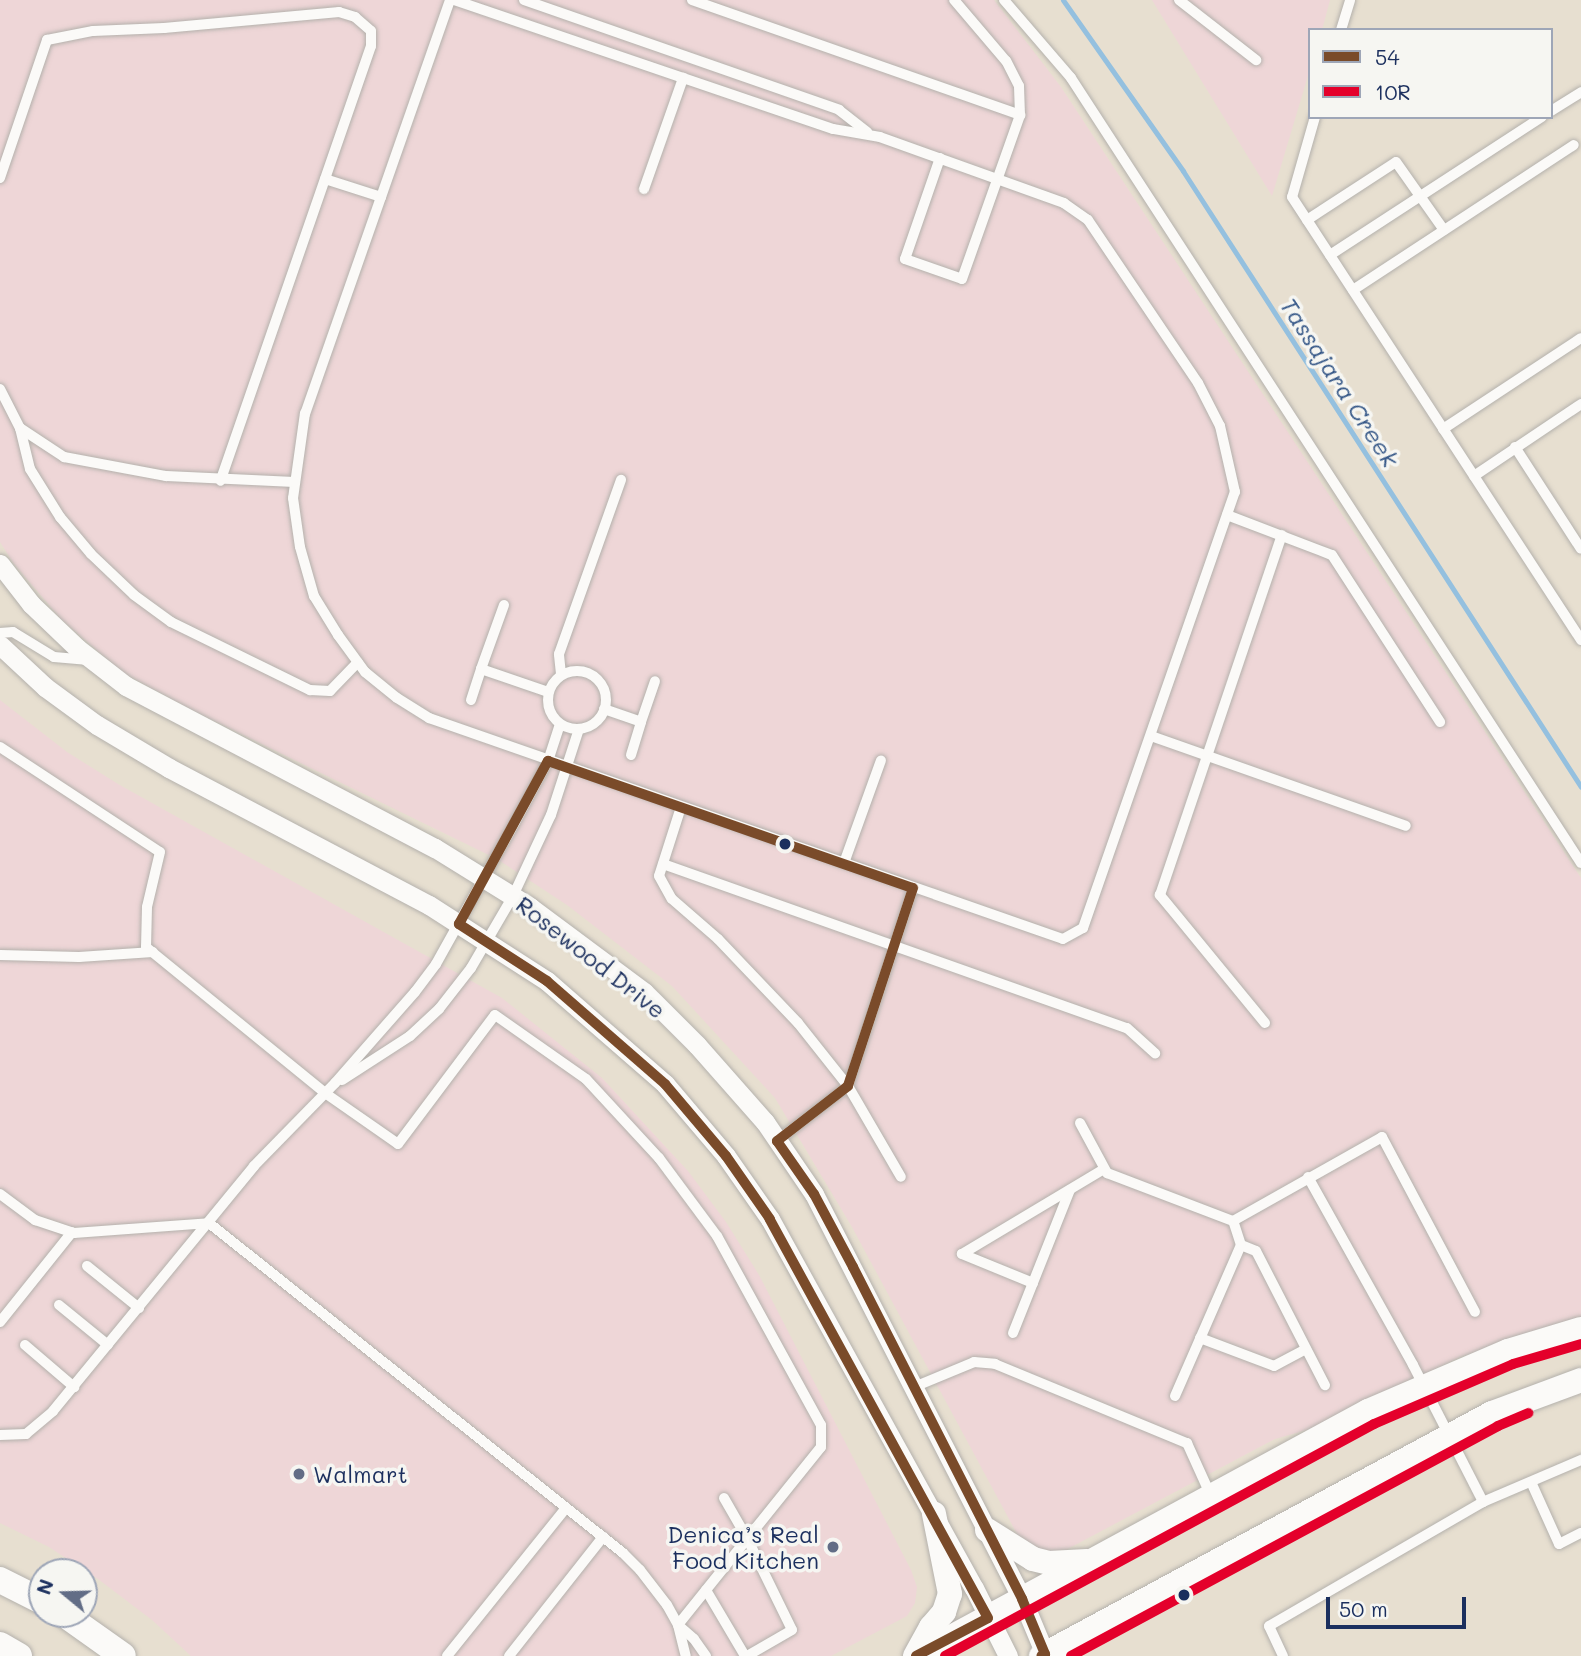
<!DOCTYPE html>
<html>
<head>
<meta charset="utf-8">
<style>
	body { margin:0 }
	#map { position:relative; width:1581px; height:1656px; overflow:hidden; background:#e7dfd0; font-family:Mali,sans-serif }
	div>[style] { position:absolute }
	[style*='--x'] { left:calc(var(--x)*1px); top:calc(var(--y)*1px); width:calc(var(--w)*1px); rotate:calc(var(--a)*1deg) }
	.built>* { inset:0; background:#eed6d7 }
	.stream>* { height:5px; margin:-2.5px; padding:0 2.5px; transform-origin:2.5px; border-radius:2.5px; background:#94c0df }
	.roads { filter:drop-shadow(0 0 2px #b4b1ac) drop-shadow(0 0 2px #b4b1ac) }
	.service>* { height:10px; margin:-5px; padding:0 5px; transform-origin:5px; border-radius:5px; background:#fbfaf8 }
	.service>.ring { margin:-5px; padding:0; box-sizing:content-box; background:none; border:10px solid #fbfaf8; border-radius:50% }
	.minor>* { height:19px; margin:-9.5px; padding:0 9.5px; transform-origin:9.5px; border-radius:9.5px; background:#fbfaf8 }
	.tertiary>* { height:24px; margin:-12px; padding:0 12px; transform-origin:12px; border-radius:12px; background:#fbfaf8 }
	.secondary>* { height:26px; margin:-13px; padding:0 13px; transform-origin:13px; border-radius:13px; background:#fbfaf8 }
	.bus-1>* { height:10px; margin:-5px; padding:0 5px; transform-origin:5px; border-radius:5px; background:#7a4b2a }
	.bus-2>* { height:10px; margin:-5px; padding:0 5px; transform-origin:5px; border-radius:5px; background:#e4002b }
	.dots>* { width:19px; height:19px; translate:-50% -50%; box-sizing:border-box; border:4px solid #f6f6f2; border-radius:50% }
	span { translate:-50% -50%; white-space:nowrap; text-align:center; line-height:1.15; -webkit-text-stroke:7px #f6f6f2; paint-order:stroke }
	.street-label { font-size:23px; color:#1b2f5e }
	.poi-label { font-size:23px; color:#1b2f5e }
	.left { translate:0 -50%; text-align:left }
	.right { translate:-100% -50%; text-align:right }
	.water-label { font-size:24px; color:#355787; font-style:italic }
	.legend { position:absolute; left:1308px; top:28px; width:245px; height:91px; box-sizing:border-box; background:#f6f6f2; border:2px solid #9ea6b7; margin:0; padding:9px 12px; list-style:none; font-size:21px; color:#1b2f5e }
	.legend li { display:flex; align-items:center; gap:14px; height:35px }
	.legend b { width:35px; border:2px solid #9ea6b7 }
	.north { position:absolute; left:28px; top:1558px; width:70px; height:70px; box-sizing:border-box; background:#f6f6f2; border:2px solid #9ea6b7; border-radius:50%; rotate:289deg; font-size:19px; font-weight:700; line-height:28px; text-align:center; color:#1b2f5e }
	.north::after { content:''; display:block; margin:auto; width:24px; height:32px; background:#626d86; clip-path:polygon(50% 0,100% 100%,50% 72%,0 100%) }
	.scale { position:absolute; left:1326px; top:1597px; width:140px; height:32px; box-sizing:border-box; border:4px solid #1b2f5e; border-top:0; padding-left:9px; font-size:21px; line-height:24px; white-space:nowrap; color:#1b2f5e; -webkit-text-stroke:5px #f6f6f2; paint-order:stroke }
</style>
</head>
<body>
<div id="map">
	<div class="built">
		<i style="clip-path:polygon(0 0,994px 0,1061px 87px,1581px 878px,1581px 1317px,1460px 1357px,1317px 1427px,1275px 1439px,1058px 1554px,1023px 1545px,852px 1227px,775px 1098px,672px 986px,567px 905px,497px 859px,190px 709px,122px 672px,61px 619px,14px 564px,0 542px)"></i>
		<i style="clip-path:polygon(1152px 0,1330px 0,1322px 30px,1310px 30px,1310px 69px,1272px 196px)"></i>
		<i style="clip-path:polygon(0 700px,67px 752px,118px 784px,502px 998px,602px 1078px,688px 1171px,726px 1222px,759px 1275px,911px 1570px,917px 1587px,915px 1603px,907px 1616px,831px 1656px,191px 1656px,152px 1620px,98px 1579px,49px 1547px,0 1523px)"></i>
	</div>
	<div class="stream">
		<i style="--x:1063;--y:0;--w:209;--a:54.9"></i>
		<i style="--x:1183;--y:171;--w:733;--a:57.13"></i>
	</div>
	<div class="roads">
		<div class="service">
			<i style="--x:450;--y:0;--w:438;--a:109.3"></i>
			<i style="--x:305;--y:413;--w:86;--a:98"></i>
			<i style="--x:293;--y:498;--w:49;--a:81.9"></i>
			<i style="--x:300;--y:547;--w:51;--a:74.1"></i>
			<i style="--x:314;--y:596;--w:46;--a:58.4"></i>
			<i style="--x:338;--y:635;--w:46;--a:53.9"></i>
			<i style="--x:365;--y:672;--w:41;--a:39.1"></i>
			<i style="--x:397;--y:698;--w:38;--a:32"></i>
			<i style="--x:429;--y:718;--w:671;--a:19.22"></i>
			<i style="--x:1063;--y:939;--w:23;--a:-29"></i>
			<i style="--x:1083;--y:928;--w:462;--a:-70.8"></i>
			<i style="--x:1235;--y:492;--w:68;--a:-102.8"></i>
			<i style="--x:1220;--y:426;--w:48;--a:-117.1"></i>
			<i style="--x:1198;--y:383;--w:197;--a:-124"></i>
			<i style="--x:1088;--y:220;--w:29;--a:-145"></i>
			<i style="--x:1064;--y:203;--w:195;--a:-160.3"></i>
			<i style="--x:880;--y:137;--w:48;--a:-170.3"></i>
			<i style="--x:833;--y:129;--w:401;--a:-161.2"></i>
			<i style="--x:524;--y:0;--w:334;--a:19.2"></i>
			<i style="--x:839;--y:110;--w:36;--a:38"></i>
			<i style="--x:692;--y:0;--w:348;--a:19.3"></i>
			<i style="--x:1004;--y:0;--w:103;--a:49.3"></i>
			<i style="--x:1071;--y:78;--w:936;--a:56.99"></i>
			<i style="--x:1179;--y:0;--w:98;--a:37.9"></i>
			<i style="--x:1341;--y:30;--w:31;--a:-73"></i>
			<i style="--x:1551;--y:111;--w:36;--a:-32"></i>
			<i style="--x:1315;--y:117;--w:83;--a:106"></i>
			<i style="--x:1292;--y:197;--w:529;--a:56.88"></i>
			<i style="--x:940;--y:158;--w:107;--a:109.1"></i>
			<i style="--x:905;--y:259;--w:60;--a:19.3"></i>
			<i style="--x:962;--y:279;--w:174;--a:-70.5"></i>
			<i style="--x:1020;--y:115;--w:29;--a:-92"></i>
			<i style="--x:1019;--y:86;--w:28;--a:-117"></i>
			<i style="--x:1006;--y:61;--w:80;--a:-130.4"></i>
			<i style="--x:0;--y:178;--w:146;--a:-71.2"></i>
			<i style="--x:47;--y:40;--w:47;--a:-11.1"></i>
			<i style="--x:93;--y:31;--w:71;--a:-2.4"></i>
			<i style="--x:164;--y:28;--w:176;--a:-5.2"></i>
			<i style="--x:339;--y:12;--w:17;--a:17"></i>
			<i style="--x:355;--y:17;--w:21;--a:41"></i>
			<i style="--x:371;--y:31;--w:15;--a:90"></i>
			<i style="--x:371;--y:46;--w:460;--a:109.1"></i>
			<i style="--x:325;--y:179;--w:59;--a:17.8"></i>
			<i style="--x:644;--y:189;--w:118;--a:-70.6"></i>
			<i style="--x:1307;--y:220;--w:106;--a:-33.1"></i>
			<i style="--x:1396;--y:162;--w:83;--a:54.8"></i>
			<i style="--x:1330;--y:255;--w:253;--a:-33.1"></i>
			<i style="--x:1353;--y:290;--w:264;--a:-33.3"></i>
			<i style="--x:0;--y:389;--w:44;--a:62.9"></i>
			<i style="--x:20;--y:428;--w:53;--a:33.4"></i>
			<i style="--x:64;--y:457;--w:104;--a:10.6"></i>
			<i style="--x:166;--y:476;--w:129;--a:2.7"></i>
			<i style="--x:20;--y:428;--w:42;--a:76.3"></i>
			<i style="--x:30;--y:469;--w:57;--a:58"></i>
			<i style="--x:60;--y:517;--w:48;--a:50"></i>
			<i style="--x:91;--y:554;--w:59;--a:43.6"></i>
			<i style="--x:134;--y:595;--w:46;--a:36.1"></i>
			<i style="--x:171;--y:622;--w:155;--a:26.1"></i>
			<i style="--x:310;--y:690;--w:20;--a:3"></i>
			<i style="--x:330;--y:691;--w:40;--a:-46"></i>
			<i style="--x:1443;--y:429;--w:165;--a:-33.4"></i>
			<i style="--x:1515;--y:447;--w:121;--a:57.1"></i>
			<i style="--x:1474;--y:476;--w:129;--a:-33.9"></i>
			<i style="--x:1227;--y:515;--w:112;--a:20.9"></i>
			<i style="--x:1332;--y:555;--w:199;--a:57.1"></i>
			<i style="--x:504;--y:605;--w:68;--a:109.8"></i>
			<i style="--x:481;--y:669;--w:71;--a:18.9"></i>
			<i style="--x:0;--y:633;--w:13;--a:-4"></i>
			<i style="--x:13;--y:632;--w:48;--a:31.4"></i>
			<i style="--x:54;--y:657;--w:32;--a:5"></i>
			<i class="ring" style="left:548px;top:671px;width:48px;height:48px"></i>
			<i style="--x:561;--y:674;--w:20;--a:-96"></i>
			<i style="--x:559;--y:654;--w:185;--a:-70.4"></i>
			<i style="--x:471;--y:700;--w:33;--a:-72"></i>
			<i style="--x:604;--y:709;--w:39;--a:19"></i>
			<i style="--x:641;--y:722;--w:43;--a:-71.1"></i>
			<i style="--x:1151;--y:736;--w:270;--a:19.4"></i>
			<i style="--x:0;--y:747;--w:191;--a:33.3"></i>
			<i style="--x:160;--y:852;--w:57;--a:103.3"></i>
			<i style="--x:147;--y:907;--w:40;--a:91.4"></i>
			<i style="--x:146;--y:947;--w:231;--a:39.2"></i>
			<i style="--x:325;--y:1093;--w:89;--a:34.9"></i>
			<i style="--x:398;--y:1144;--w:161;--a:-53.1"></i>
			<i style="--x:495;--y:1015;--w:111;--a:35.1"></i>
			<i style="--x:586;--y:1079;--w:108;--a:47.3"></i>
			<i style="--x:659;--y:1158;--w:97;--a:53.4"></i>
			<i style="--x:717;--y:1236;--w:216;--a:61.2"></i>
			<i style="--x:821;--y:1425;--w:22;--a:90"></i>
			<i style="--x:821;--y:1447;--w:228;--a:128.8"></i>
			<i style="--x:631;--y:755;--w:34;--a:-73"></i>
			<i style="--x:681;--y:807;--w:72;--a:107.7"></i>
			<i style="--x:659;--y:876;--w:26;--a:61"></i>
			<i style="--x:672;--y:899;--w:61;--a:41"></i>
			<i style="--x:718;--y:939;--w:116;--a:46.4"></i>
			<i style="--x:798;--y:1023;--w:80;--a:51.6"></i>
			<i style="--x:848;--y:1086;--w:105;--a:59.8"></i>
			<i style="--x:844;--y:863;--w:109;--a:-70.2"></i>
			<i style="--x:663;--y:864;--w:492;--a:19.5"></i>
			<i style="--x:1127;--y:1028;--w:38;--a:42"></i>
			<i style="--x:0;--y:955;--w:79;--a:1.5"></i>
			<i style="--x:79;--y:957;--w:74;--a:-3.9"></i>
			<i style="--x:1265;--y:1023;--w:166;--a:-129.4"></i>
			<i style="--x:1160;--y:895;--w:380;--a:-71.3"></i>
			<i style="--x:342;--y:1080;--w:81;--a:-32.9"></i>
			<i style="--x:410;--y:1036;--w:40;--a:-43"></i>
			<i style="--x:439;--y:1009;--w:52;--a:-52"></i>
			<i style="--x:471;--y:968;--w:83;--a:-59.7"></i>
			<i style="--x:513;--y:896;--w:89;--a:-64.9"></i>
			<i style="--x:551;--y:815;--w:90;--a:-72"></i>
			<i style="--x:1080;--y:1123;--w:57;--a:61.6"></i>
			<i style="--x:1107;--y:1173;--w:135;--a:20.9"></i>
			<i style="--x:1233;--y:1221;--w:171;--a:-29.4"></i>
			<i style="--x:1382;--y:1137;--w:198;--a:62"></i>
			<i style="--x:777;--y:1141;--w:90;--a:-37.8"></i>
			<i style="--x:848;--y:1086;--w:208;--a:-71.8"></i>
			<i style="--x:1308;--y:1177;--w:215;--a:60.8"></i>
			<i style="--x:1413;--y:1365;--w:154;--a:62.9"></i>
			<i style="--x:0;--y:1194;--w:44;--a:36.6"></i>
			<i style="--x:35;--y:1220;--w:41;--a:18.4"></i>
			<i style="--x:74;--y:1233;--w:135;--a:-4.2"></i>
			<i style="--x:209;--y:1223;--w:529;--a:38.56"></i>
			<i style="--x:623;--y:1553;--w:24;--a:45"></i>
			<i style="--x:640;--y:1570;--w:44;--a:52.4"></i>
			<i style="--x:667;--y:1605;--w:23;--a:61"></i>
			<i style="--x:678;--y:1625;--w:32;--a:76"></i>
			<i style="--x:1241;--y:1245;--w:16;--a:22"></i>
			<i style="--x:1256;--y:1251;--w:151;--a:62.8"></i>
			<i style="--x:87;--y:1266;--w:67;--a:38.9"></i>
			<i style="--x:1033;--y:1283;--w:77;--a:-157.8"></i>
			<i style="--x:962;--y:1254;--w:165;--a:-30.9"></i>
			<i style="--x:59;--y:1305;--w:63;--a:39.2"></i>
			<i style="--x:0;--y:1322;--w:115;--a:-51.3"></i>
			<i style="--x:1013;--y:1333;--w:154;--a:-68.3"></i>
			<i style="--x:1200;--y:1338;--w:79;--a:20.7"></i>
			<i style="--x:1274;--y:1366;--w:36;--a:-28"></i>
			<i style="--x:25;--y:1345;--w:65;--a:40.6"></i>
			<i style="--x:914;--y:1387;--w:65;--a:-22.6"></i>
			<i style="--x:974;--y:1362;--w:21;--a:5"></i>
			<i style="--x:995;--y:1364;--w:208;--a:22.4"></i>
			<i style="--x:1187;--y:1443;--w:58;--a:65.6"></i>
			<i style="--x:1175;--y:1396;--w:165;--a:-66.4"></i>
			<i style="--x:1241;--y:1245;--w:25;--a:-108"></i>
			<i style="--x:0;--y:1435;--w:26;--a:-2"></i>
			<i style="--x:26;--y:1434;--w:35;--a:-40"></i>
			<i style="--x:53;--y:1411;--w:317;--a:-50.6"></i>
			<i style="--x:254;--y:1166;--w:116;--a:-45.7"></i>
			<i style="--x:335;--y:1083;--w:121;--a:-48.7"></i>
			<i style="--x:415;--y:992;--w:35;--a:-53"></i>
			<i style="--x:436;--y:964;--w:162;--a:-60.9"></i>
			<i style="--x:515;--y:822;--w:69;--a:-61.6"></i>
			<i style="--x:548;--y:761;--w:38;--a:-72"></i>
			<i style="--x:1531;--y:1482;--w:68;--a:65.7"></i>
			<i style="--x:1559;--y:1544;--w:25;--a:-27"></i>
			<i style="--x:724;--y:1498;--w:46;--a:60.1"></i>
			<i style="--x:747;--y:1538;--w:102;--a:63.9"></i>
			<i style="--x:792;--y:1630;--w:52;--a:150"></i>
			<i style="--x:706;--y:1590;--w:77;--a:59.4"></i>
			<i style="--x:678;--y:1625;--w:21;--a:41"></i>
			<i style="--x:694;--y:1639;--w:21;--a:55"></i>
			<i style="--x:447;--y:1656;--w:190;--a:-51.2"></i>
			<i style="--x:509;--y:1656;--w:152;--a:-51.7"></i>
			<i style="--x:1283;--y:1656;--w:33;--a:-115"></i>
			<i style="--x:1269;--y:1626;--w:247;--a:-30.1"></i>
			<i style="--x:1483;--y:1502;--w:107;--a:-23.2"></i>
		</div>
		<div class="minor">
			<i style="--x:0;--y:564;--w:51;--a:52.2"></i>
			<i style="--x:31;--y:604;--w:64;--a:43.7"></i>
			<i style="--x:77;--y:648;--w:62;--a:37.8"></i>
			<i style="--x:126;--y:686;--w:349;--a:27.7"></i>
			<i style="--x:435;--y:848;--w:112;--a:31.8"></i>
			<i style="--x:530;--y:907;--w:142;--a:36.7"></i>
			<i style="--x:644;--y:992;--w:75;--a:45"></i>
			<i style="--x:697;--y:1045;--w:103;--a:48.6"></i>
			<i style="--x:765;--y:1122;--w:87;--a:55.8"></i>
			<i style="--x:814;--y:1194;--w:455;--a:62.8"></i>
			<i style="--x:1022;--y:1599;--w:60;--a:67.3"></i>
			<i style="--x:0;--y:645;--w:62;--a:43"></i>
			<i style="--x:45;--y:687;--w:64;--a:36.2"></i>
			<i style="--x:97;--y:725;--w:84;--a:30.8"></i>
			<i style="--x:169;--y:768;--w:294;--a:27.8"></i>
			<i style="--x:429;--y:905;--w:140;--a:32.8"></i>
			<i style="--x:547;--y:981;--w:157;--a:41.1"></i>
			<i style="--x:665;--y:1084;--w:94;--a:49.7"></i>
			<i style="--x:726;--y:1156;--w:77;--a:55.1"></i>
			<i style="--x:770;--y:1219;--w:422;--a:61.1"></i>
			<i style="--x:974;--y:1588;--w:76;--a:63.4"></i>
		</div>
		<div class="tertiary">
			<i style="--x:987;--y:1530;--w:54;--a:32.2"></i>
			<i style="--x:1033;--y:1559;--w:16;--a:14"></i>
			<i style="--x:1049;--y:1563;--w:38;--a:-3"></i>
			<i style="--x:915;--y:1656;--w:33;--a:-61"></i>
			<i style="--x:931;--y:1627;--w:20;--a:-49"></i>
			<i style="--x:944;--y:1612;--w:19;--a:-72"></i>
			<i style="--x:950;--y:1594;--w:82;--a:-101.3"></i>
			<i style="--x:916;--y:1656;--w:514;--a:-28.46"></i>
			<i style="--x:1368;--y:1411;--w:152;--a:-23.2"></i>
			<i style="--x:1508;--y:1351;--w:76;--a:-16.8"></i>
			<i style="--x:1041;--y:1656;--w:512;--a:-28.32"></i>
			<i style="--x:1492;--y:1413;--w:95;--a:-20.3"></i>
		</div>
		<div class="secondary">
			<i style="--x:0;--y:1580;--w:47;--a:26.6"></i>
			<i style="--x:64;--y:1614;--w:72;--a:35.4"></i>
			<i style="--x:0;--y:1645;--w:22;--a:30"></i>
		</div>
	</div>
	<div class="bus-1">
		<i style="--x:916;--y:1656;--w:81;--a:-27.8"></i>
		<i style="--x:988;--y:1618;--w:455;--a:-118.7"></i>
		<i style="--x:770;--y:1219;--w:77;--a:-124.9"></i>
		<i style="--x:726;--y:1156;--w:94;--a:-130.3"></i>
		<i style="--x:665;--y:1084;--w:157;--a:-138.9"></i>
		<i style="--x:547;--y:981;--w:105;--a:-147.1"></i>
		<i style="--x:459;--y:924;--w:186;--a:-61.4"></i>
		<i style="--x:548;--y:761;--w:386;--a:19.2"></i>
		<i style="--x:913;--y:888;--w:208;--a:108.2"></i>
		<i style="--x:848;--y:1086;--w:90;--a:142.2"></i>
		<i style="--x:777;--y:1141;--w:65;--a:55.1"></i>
		<i style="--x:814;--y:1194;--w:83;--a:61.9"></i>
		<i style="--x:853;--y:1267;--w:373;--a:63"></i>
		<i style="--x:1022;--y:1599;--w:60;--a:67.3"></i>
		<i style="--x:1045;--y:1654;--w:4;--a:153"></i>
	</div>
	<div class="bus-2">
		<i style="--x:945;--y:1656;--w:488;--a:-28.4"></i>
		<i style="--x:1374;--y:1424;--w:151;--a:-23.3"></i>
		<i style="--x:1513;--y:1364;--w:71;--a:-16.4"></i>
		<i style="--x:1071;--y:1656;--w:485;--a:-28.3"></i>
		<i style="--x:1498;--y:1426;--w:33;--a:-23"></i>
	</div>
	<div class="dots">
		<i style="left:785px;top:844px;background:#1b2f5e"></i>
		<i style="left:299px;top:1474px;background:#626d86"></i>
		<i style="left:833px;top:1547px;background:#626d86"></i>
		<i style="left:1184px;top:1595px;background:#1b2f5e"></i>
	</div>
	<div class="street-label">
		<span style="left:591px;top:957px;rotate:38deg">Rosewood Drive</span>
	</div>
	<div class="poi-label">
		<span class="left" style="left:313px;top:1474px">Walmart</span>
		<span class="right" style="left:819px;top:1547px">Denica’s Real<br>Food Kitchen</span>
	</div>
	<div class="water-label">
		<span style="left:1340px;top:382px;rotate:57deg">Tassajara Creek</span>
	</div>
	<ul class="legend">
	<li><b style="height:9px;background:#7a4b2a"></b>54</li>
	<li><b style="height:9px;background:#e4002b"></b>10R</li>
	</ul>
	<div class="north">N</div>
	<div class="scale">50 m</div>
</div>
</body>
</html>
